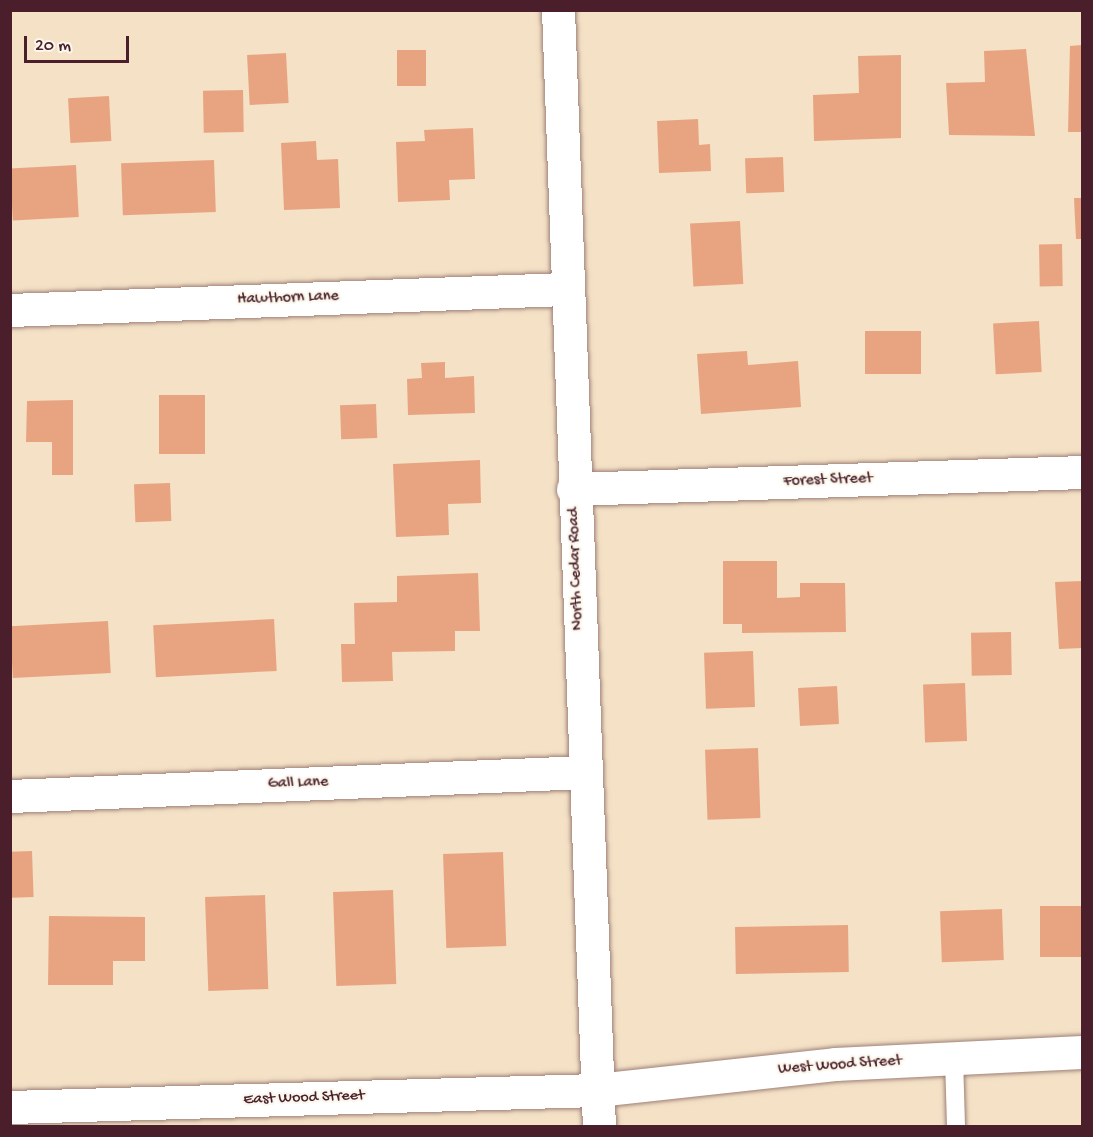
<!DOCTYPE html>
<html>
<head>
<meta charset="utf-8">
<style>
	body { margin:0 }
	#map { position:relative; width:1093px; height:1137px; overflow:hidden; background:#f4e1c6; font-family:"Gochi Hand",sans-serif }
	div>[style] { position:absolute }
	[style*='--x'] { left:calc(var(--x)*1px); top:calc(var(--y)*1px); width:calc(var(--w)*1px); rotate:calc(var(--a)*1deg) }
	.building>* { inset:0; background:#e8a481; transform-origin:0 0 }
	.roads { filter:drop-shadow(0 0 2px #9f8078) drop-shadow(0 0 2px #9f8078) }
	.lane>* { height:18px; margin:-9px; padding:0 9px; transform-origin:9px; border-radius:9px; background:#fff }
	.street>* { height:33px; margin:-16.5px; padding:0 16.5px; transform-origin:16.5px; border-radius:16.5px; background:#fff }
	.secondary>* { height:33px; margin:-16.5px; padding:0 16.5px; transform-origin:16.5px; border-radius:16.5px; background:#fff }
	span { translate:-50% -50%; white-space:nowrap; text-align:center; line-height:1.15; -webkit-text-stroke:4.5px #fbf7ec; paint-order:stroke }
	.street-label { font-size:16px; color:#4a1f2b }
	.frame { position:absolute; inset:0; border:12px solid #4a1f2b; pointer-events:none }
	.scale { position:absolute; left:24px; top:36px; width:105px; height:27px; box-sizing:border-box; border:3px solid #4a1f2b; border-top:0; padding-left:8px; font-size:18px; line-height:21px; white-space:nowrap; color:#4a1f2b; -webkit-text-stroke:4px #fbf7ec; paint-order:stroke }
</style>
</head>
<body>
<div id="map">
	<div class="building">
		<i style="clip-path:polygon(1082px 45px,1082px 132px,1068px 132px,1070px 46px)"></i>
		<i style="clip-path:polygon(1026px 49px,1035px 136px,949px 135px,946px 83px,985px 82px,984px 51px)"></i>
		<i style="left:397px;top:50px;width:29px;height:36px"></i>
		<i style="left:286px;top:53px;width:50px;height:39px;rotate:87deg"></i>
		<i style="clip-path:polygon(901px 55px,901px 138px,814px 141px,813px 95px,859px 93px,858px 56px)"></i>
		<i style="left:243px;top:90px;width:42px;height:40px;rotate:89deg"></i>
		<i style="left:109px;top:96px;width:45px;height:41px;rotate:87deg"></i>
		<i style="clip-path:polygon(698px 119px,699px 145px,710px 144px,711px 171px,659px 173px,657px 121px)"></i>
		<i style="clip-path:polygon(473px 128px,475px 179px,449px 180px,450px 200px,398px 202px,396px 142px,425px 141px,424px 130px)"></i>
		<i style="clip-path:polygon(316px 141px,317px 160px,338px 159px,340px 208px,284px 210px,281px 143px)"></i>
		<i style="left:783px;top:157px;width:35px;height:38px;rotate:88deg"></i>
		<i style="left:214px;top:160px;width:52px;height:93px;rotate:88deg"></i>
		<i style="left:76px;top:165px;width:52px;height:66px;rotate:87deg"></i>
		<i style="clip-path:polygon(1074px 198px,1082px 198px,1082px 239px,1076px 239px)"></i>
		<i style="left:740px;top:221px;width:63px;height:50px;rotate:87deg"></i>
		<i style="left:1062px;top:244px;width:42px;height:23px;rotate:89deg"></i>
		<i style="left:1039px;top:321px;width:51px;height:46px;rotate:87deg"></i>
		<i style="left:865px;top:331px;width:56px;height:43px"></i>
		<i style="clip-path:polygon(747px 351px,748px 365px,798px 361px,801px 407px,701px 414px,697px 354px)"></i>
		<i style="clip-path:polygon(445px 362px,445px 378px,474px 376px,475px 413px,408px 415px,407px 379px,422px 378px,421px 363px)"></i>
		<i style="left:159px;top:395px;width:46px;height:59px"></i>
		<i style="clip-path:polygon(73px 400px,73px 475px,52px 475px,52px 442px,26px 442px,27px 401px)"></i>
		<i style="left:376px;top:404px;width:34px;height:36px;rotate:88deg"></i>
		<i style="clip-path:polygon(480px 460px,481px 503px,448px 504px,449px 535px,396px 537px,393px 464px)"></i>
		<i style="left:170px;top:483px;width:38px;height:36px;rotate:88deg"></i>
		<i style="clip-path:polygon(723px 561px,777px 561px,777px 598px,800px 597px,800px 583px,845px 583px,846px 632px,742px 633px,742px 624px,723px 624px)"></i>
		<i style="clip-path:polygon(478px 573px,480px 631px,455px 631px,455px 651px,392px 652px,393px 681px,342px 682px,341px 644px,355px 644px,354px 603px,397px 602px,397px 576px)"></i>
		<i style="clip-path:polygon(1082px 581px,1082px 648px,1059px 649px,1055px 582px)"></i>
		<i style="left:274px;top:619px;width:52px;height:121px;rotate:87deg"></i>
		<i style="left:108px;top:621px;width:52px;height:98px;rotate:87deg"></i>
		<i style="left:1011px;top:632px;width:43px;height:40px;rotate:89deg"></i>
		<i style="left:753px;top:651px;width:56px;height:49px;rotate:88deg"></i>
		<i style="left:965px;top:683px;width:58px;height:42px;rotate:88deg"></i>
		<i style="left:837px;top:686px;width:38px;height:39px;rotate:87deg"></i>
		<i style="left:758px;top:748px;width:70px;height:53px;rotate:88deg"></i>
		<i style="left:32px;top:851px;width:46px;height:22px;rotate:88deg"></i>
		<i style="left:503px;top:852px;width:94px;height:60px;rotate:88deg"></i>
		<i style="left:393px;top:890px;width:94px;height:60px;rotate:88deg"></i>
		<i style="left:265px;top:895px;width:94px;height:60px;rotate:88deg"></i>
		<i style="left:1082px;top:906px;width:51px;height:42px;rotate:90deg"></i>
		<i style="left:1002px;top:909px;width:51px;height:62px;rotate:88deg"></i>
		<i style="clip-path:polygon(49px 916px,145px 917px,145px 961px,113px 961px,113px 985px,48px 985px)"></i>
		<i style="left:848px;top:925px;width:47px;height:113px;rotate:89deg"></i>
	</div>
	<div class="roads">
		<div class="lane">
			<i style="--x:954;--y:1058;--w:68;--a:88.3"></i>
		</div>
		<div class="street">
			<i style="--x:10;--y:310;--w:555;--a:-2.17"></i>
			<i style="--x:573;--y:489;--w:509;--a:-1.91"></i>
			<i style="--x:10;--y:796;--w:576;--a:-2.39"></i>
			<i style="--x:10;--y:1107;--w:587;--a:-1.66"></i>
			<i style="--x:597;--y:1090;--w:239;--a:-6.2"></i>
			<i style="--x:835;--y:1064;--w:247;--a:-2.8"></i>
		</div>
		<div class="secondary">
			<i style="--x:558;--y:10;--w:1117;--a:87.9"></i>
		</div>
	</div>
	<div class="street-label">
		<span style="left:288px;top:299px;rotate:-2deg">Hawthorn Lane</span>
		<span style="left:828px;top:481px;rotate:-2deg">Forest Street</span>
		<span style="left:577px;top:569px;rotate:-92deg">North Cedar Road</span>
		<span style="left:298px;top:784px;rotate:-2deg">Gall Lane</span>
		<span style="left:840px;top:1066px;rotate:-4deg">West Wood Street</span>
		<span style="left:304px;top:1099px;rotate:-2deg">East Wood Street</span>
	</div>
	<div class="frame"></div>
	<div class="scale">20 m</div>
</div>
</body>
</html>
